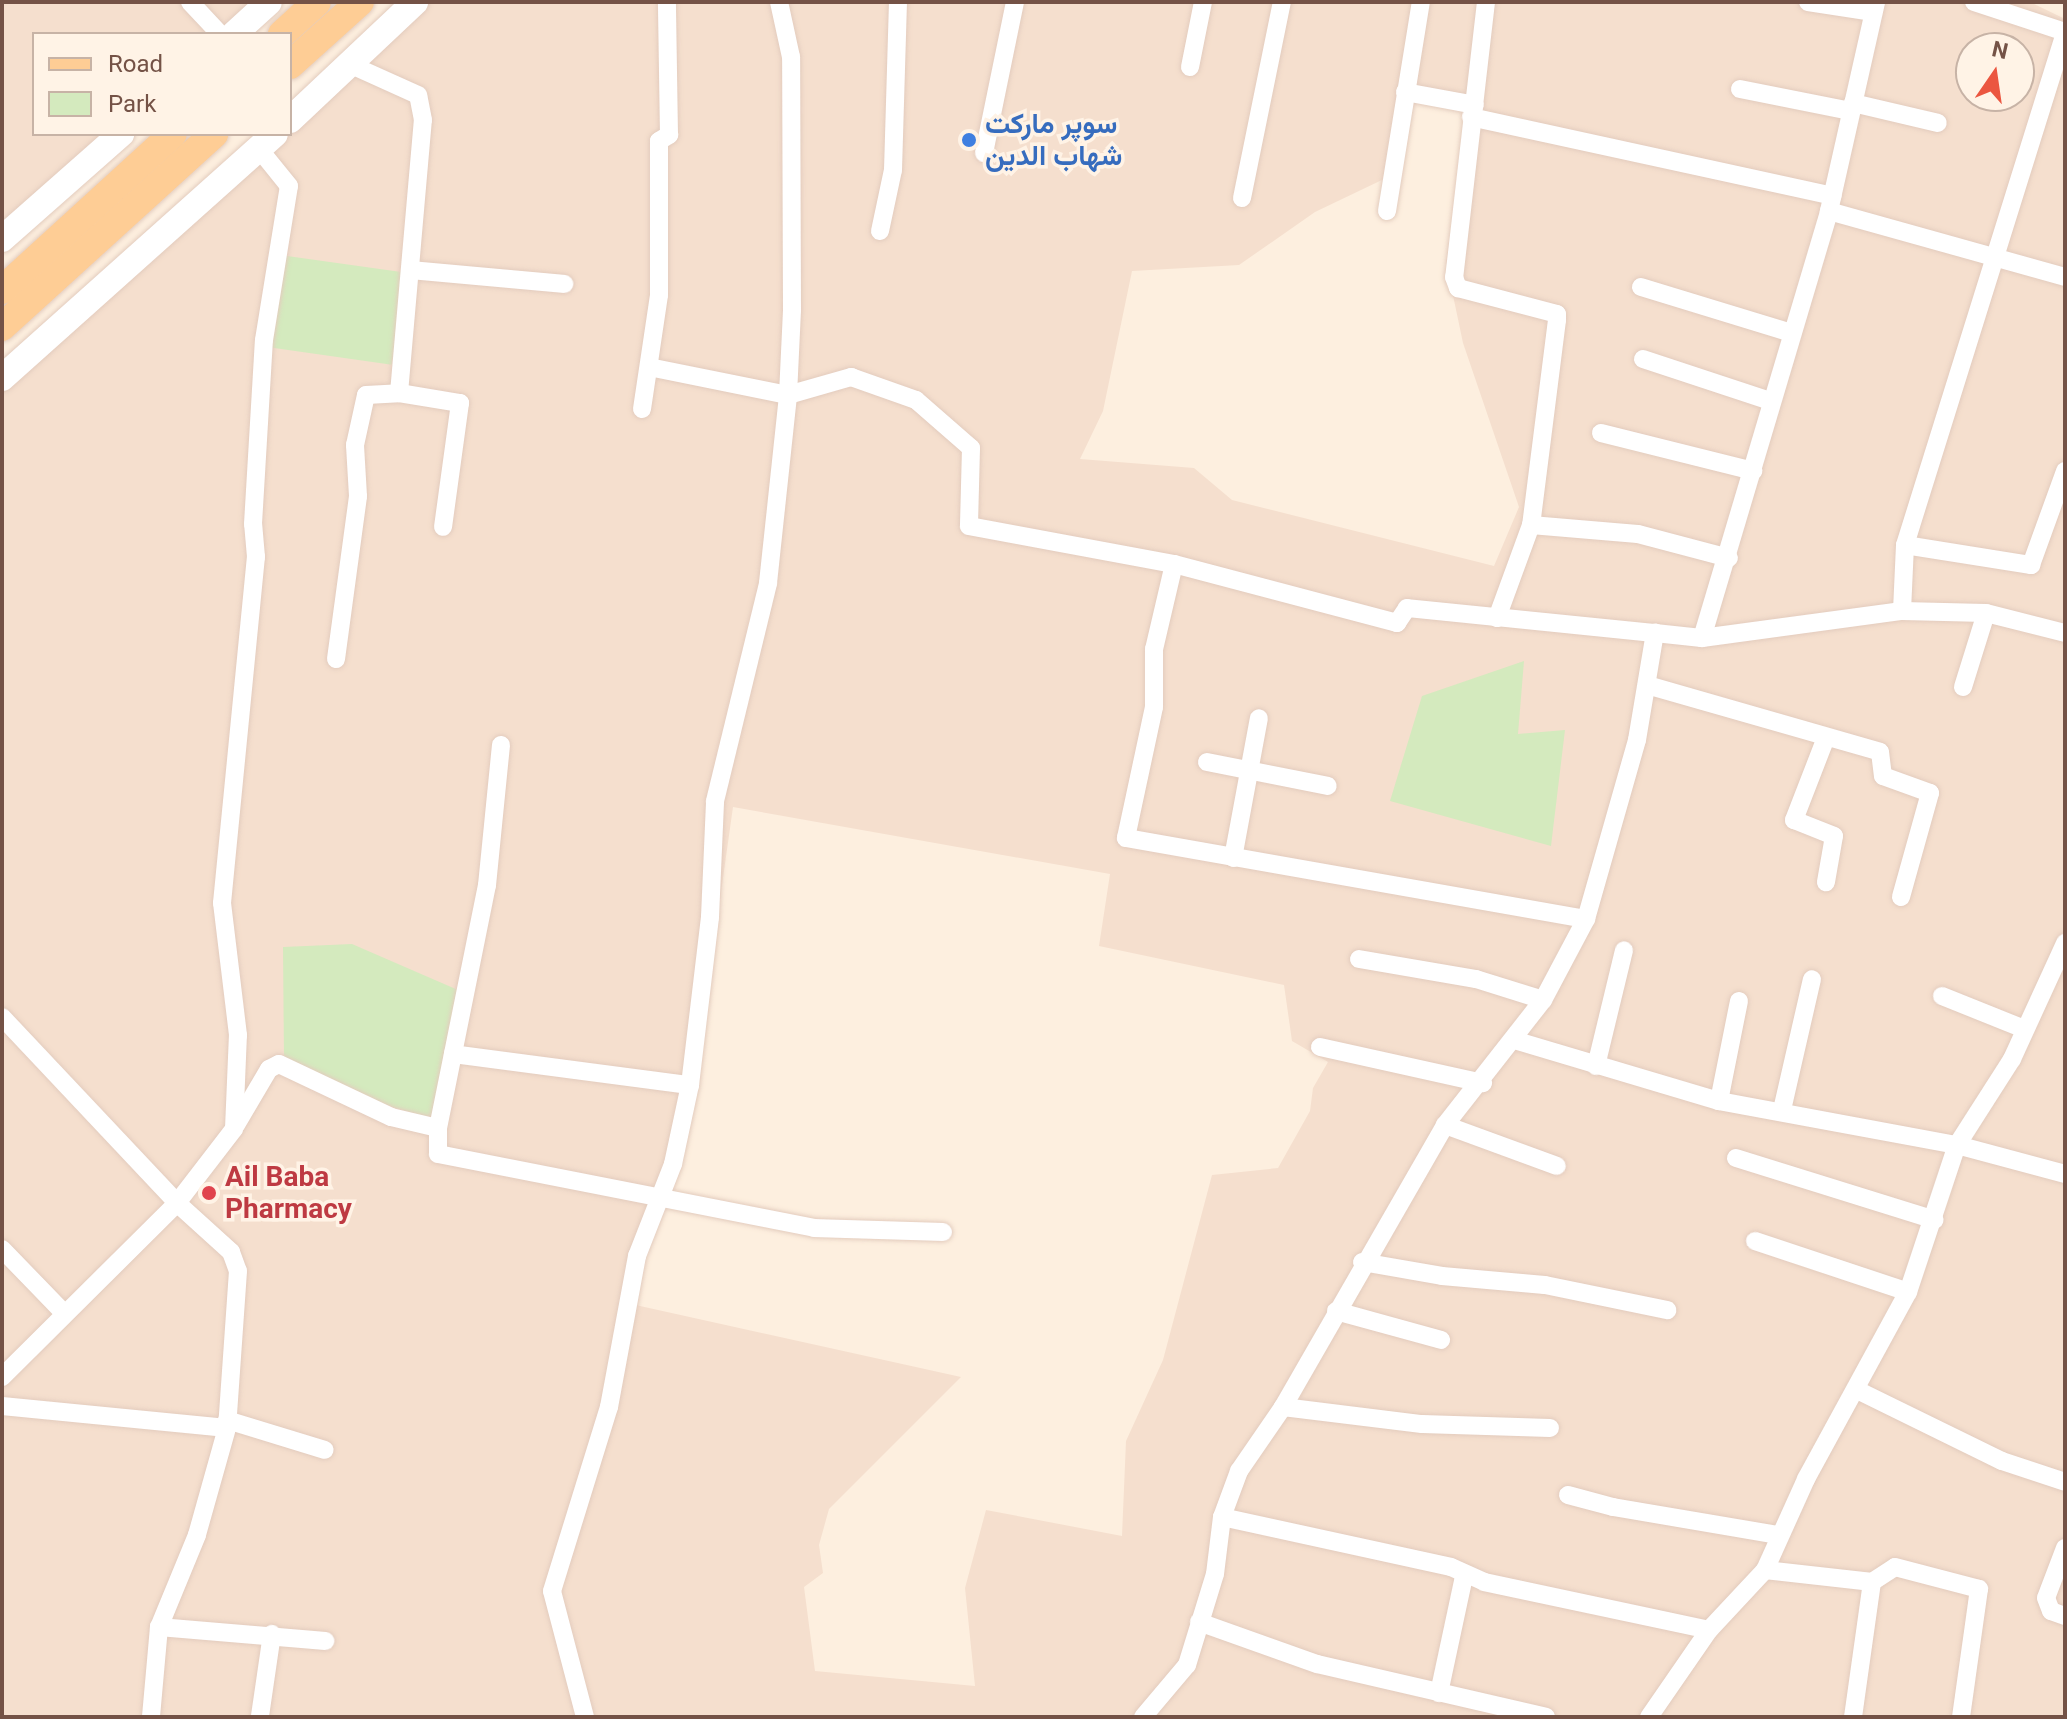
<!DOCTYPE html>
<html>
<head>
<meta charset="utf-8">
<style>
	body { margin:0 }
	#map { position:relative; width:2067px; height:1719px; overflow:hidden; background:#fdefdf; font-family:Roboto,Vazirmatn,sans-serif }
	div>[style] { position:absolute }
	[style*='--x'] { left:calc(var(--x)*1px); top:calc(var(--y)*1px); width:calc(var(--w)*1px); rotate:calc(var(--a)*1deg) }
	.residential>* { inset:0; background:#f5dfce }
	.green>* { inset:0; background:#d4eabe; transform-origin:0 0 }
	.roads { filter:drop-shadow(0 0 2px #e3ccbe) drop-shadow(0 0 2px #e3ccbe) }
	.street>* { height:18px; margin:-9px; padding:0 9px; transform-origin:9px; border-radius:9px; background:#fff }
	.secondary>* { height:26px; margin:-13px; padding:0 13px; transform-origin:13px; border-radius:13px; background:#fff }
	.primary>* { height:28px; margin:-14px; padding:0 14px; transform-origin:14px; border-radius:14px; background:#fecd95 }
	.dots>* { width:22px; height:22px; translate:-50% -50%; box-sizing:border-box; border:4px solid #fff3e6; border-radius:50% }
	span { translate:-50% -50%; white-space:nowrap; text-align:center; line-height:1.15; -webkit-text-stroke:7px #fff3e6; paint-order:stroke }
	.shop-label { font-size:28px; color:#366cbe; font-weight:700 }
	.left { translate:0 -50%; text-align:left }
	.health-label { font-size:28px; color:#be3a42; font-weight:700 }
	.frame { position:absolute; inset:0; border:4px solid #745246; pointer-events:none }
	.legend { position:absolute; left:32px; top:32px; width:260px; height:104px; box-sizing:border-box; background:#fff3e6; border:2px solid #c7b3a6; margin:0; padding:10px 14px; list-style:none; font-size:24px; color:#745246 }
	.legend li { display:flex; align-items:center; gap:16px; height:40px }
	.legend b { width:40px; border:2px solid #c7b3a6 }
	.north { position:absolute; left:1955px; top:32px; width:80px; height:80px; box-sizing:border-box; background:#fff3e6; border:2px solid #c7b3a6; border-radius:50%; rotate:13deg; font-size:22px; font-weight:700; line-height:32px; text-align:center; color:#745246 }
	.north::after { content:''; display:block; margin:auto; width:28px; height:36px; background:#eb5640; clip-path:polygon(50% 0,100% 100%,50% 72%,0 100%) }
</style>
</head>
<body>
<div id="map">
	<div class="residential">
		<i style="clip-path:polygon(2px 2px,268px 2px,232px 34px,34px 34px,34px 134px,122px 134px,2px 243px)"></i>
		<i style="clip-path:polygon(evenodd,420px 2px,2030px 2px,2065px 19px,2065px 1717px,2px 1717px,2px 393px,276px 134px,290px 134px,290px 121px,420px 2px,1971px 48px,2019px 48px,2019px 96px,1971px 96px,1971px 48px,420px 2px,1408px 94px,1468px 109px,1446px 262px,1463px 343px,1519px 507px,1494px 566px,1232px 500px,1194px 468px,1080px 459px,1103px 411px,1132px 271px,1239px 265px,1315px 212px,1384px 179px,1408px 94px,420px 2px,733px 807px,1110px 874px,1099px 946px,1284px 985px,1292px 1041px,1328px 1062px,1313px 1088px,1310px 1111px,1278px 1168px,1212px 1175px,1163px 1360px,1126px 1441px,1122px 1536px,986px 1510px,965px 1588px,975px 1686px,815px 1671px,804px 1587px,823px 1573px,819px 1545px,829px 1509px,961px 1377px,631px 1304px,697px 1062px,733px 807px)"></i>
	</div>
	<div class="green">
		<i style="left:280px;top:255px;width:126px;height:93px;rotate:8deg"></i>
		<i style="clip-path:polygon(1524px 661px,1518px 734px,1565px 730px,1551px 846px,1390px 801px,1422px 696px)"></i>
		<i style="clip-path:polygon(352px 944px,458px 990px,438px 1120px,392px 1107px,284px 1061px,283px 947px)"></i>
	</div>
	<div class="roads">
		<div class="street">
			<i style="--x:190;--y:2;--w:44;--a:46.8"></i>
			<i style="--x:1486;--y:2;--w:277;--a:96.6"></i>
			<i style="--x:1454;--y:277;--w:12;--a:70"></i>
			<i style="--x:1458;--y:288;--w:102;--a:14.7"></i>
			<i style="--x:1557;--y:314;--w:6;--a:90"></i>
			<i style="--x:1557;--y:320;--w:207;--a:97.2"></i>
			<i style="--x:1531;--y:525;--w:99;--a:110.1"></i>
			<i style="--x:1808;--y:2;--w:66;--a:8.7"></i>
			<i style="--x:1974;--y:2;--w:96;--a:18.2"></i>
			<i style="--x:1190;--y:67;--w:66;--a:-78.7"></i>
			<i style="--x:1740;--y:89;--w:112;--a:11.3"></i>
			<i style="--x:1405;--y:92;--w:71;--a:10.5"></i>
			<i style="--x:1853;--y:103;--w:87;--a:13.2"></i>
			<i style="--x:1471;--y:117;--w:370;--a:12.3"></i>
			<i style="--x:984;--y:153;--w:154;--a:-78.4"></i>
			<i style="--x:1242;--y:198;--w:200;--a:-78.5"></i>
			<i style="--x:1387;--y:211;--w:212;--a:-80.8"></i>
			<i style="--x:1829;--y:211;--w:245;--a:15.6"></i>
			<i style="--x:880;--y:231;--w:62;--a:-78"></i>
			<i style="--x:893;--y:170;--w:168;--a:-88.3"></i>
			<i style="--x:411;--y:270;--w:154;--a:5.2"></i>
			<i style="--x:1641;--y:287;--w:157;--a:17"></i>
			<i style="--x:1643;--y:359;--w:134;--a:18.3"></i>
			<i style="--x:649;--y:367;--w:142;--a:11.4"></i>
			<i style="--x:788;--y:395;--w:66;--a:-15.9"></i>
			<i style="--x:851;--y:377;--w:69;--a:19.5"></i>
			<i style="--x:916;--y:400;--w:73;--a:41.1"></i>
			<i style="--x:971;--y:448;--w:78;--a:91.5"></i>
			<i style="--x:969;--y:526;--w:208;--a:10.5"></i>
			<i style="--x:1174;--y:564;--w:231;--a:14.8"></i>
			<i style="--x:1397;--y:623;--w:18;--a:-56"></i>
			<i style="--x:1407;--y:608;--w:249;--a:5.8"></i>
			<i style="--x:399;--y:393;--w:62;--a:9.3"></i>
			<i style="--x:460;--y:403;--w:125;--a:97.8"></i>
			<i style="--x:642;--y:409;--w:115;--a:-81.5"></i>
			<i style="--x:659;--y:295;--w:154;--a:-90"></i>
			<i style="--x:659;--y:141;--w:12;--a:-31"></i>
			<i style="--x:669;--y:135;--w:133;--a:-90.9"></i>
			<i style="--x:1601;--y:433;--w:157;--a:14"></i>
			<i style="--x:1531;--y:525;--w:107;--a:4.8"></i>
			<i style="--x:1638;--y:534;--w:94;--a:14.8"></i>
			<i style="--x:1905;--y:545;--w:128;--a:9"></i>
			<i style="--x:2031;--y:565;--w:100;--a:-70.1"></i>
			<i style="--x:1174;--y:564;--w:87;--a:103.2"></i>
			<i style="--x:1154;--y:649;--w:58;--a:90"></i>
			<i style="--x:1154;--y:707;--w:134;--a:102.1"></i>
			<i style="--x:1126;--y:838;--w:467;--a:10"></i>
			<i style="--x:1902;--y:611;--w:66;--a:-87.4"></i>
			<i style="--x:1905;--y:545;--w:536;--a:-72.65"></i>
			<i style="--x:1702;--y:638;--w:445;--a:-73.4"></i>
			<i style="--x:1829;--y:211;--w:214;--a:-77.3"></i>
			<i style="--x:336;--y:659;--w:164;--a:-82.3"></i>
			<i style="--x:358;--y:496;--w:51;--a:-93.4"></i>
			<i style="--x:355;--y:445;--w:51;--a:-77.6"></i>
			<i style="--x:366;--y:395;--w:33;--a:-3"></i>
			<i style="--x:399;--y:393;--w:274;--a:-85"></i>
			<i style="--x:423;--y:120;--w:25;--a:-101"></i>
			<i style="--x:418;--y:95;--w:76;--a:-155.8"></i>
			<i style="--x:1647;--y:685;--w:242;--a:16"></i>
			<i style="--x:1880;--y:752;--w:24;--a:83"></i>
			<i style="--x:1883;--y:776;--w:50;--a:19.9"></i>
			<i style="--x:1930;--y:793;--w:108;--a:105.6"></i>
			<i style="--x:1963;--y:687;--w:77;--a:-72.7"></i>
			<i style="--x:1825;--y:740;--w:86;--a:111.2"></i>
			<i style="--x:1794;--y:820;--w:43;--a:21.8"></i>
			<i style="--x:1834;--y:836;--w:47;--a:99.9"></i>
			<i style="--x:501;--y:745;--w:141;--a:95.7"></i>
			<i style="--x:487;--y:885;--w:248;--a:101.4"></i>
			<i style="--x:438;--y:1128;--w:26;--a:90"></i>
			<i style="--x:438;--y:1154;--w:383;--a:11.1"></i>
			<i style="--x:814;--y:1228;--w:129;--a:1.8"></i>
			<i style="--x:1207;--y:762;--w:123;--a:11.2"></i>
			<i style="--x:1233;--y:858;--w:142;--a:-79.5"></i>
			<i style="--x:1359;--y:959;--w:119;--a:9.7"></i>
			<i style="--x:1476;--y:979;--w:70;--a:17.4"></i>
			<i style="--x:1942;--y:996;--w:86;--a:21.8"></i>
			<i style="--x:2;--y:1017;--w:255;--a:46.7"></i>
			<i style="--x:177;--y:1203;--w:73;--a:42.2"></i>
			<i style="--x:231;--y:1252;--w:20;--a:70"></i>
			<i style="--x:238;--y:1271;--w:157;--a:94"></i>
			<i style="--x:227;--y:1428;--w:111;--a:105.7"></i>
			<i style="--x:197;--y:1535;--w:100;--a:112.4"></i>
			<i style="--x:159;--y:1627;--w:90;--a:95.1"></i>
			<i style="--x:1514;--y:1040;--w:214;--a:16.6"></i>
			<i style="--x:1719;--y:1101;--w:242;--a:10.5"></i>
			<i style="--x:1957;--y:1145;--w:112;--a:15"></i>
			<i style="--x:1320;--y:1047;--w:167;--a:12.5"></i>
			<i style="--x:453;--y:1054;--w:239;--a:7.5"></i>
			<i style="--x:1596;--y:1066;--w:119;--a:-76.4"></i>
			<i style="--x:1719;--y:1101;--w:102;--a:-78.7"></i>
			<i style="--x:1782;--y:1110;--w:134;--a:-77.1"></i>
			<i style="--x:236;--y:1125;--w:65;--a:-59.5"></i>
			<i style="--x:269;--y:1069;--w:11;--a:-27"></i>
			<i style="--x:279;--y:1064;--w:124;--a:25.3"></i>
			<i style="--x:391;--y:1117;--w:48;--a:13.2"></i>
			<i style="--x:1445;--y:1125;--w:119;--a:20.1"></i>
			<i style="--x:1736;--y:1158;--w:208;--a:17.3"></i>
			<i style="--x:1755;--y:1241;--w:161;--a:18.4"></i>
			<i style="--x:2;--y:1249;--w:89;--a:45.9"></i>
			<i style="--x:1362;--y:1262;--w:81;--a:9.9"></i>
			<i style="--x:1442;--y:1276;--w:103;--a:5"></i>
			<i style="--x:1545;--y:1285;--w:125;--a:11.6"></i>
			<i style="--x:1336;--y:1311;--w:109;--a:15.4"></i>
			<i style="--x:2;--y:1377;--w:247;--a:-44.8"></i>
			<i style="--x:177;--y:1203;--w:93;--a:-52.4"></i>
			<i style="--x:234;--y:1129;--w:94;--a:-87.6"></i>
			<i style="--x:238;--y:1035;--w:133;--a:-96.9"></i>
			<i style="--x:222;--y:903;--w:348;--a:-84.4"></i>
			<i style="--x:256;--y:557;--w:33;--a:-95"></i>
			<i style="--x:253;--y:524;--w:184;--a:-86.6"></i>
			<i style="--x:264;--y:340;--w:156;--a:-80.8"></i>
			<i style="--x:289;--y:186;--w:48;--a:-129"></i>
			<i style="--x:1857;--y:1390;--w:161;--a:26.1"></i>
			<i style="--x:2002;--y:1461;--w:66;--a:18.4"></i>
			<i style="--x:2;--y:1406;--w:226;--a:5.6"></i>
			<i style="--x:1283;--y:1407;--w:140;--a:7"></i>
			<i style="--x:1422;--y:1424;--w:128;--a:1.8"></i>
			<i style="--x:227;--y:1420;--w:102;--a:17"></i>
			<i style="--x:1568;--y:1495;--w:47;--a:14.9"></i>
			<i style="--x:1613;--y:1507;--w:168;--a:9.6"></i>
			<i style="--x:1222;--y:1517;--w:234;--a:12.3"></i>
			<i style="--x:1451;--y:1567;--w:36;--a:24"></i>
			<i style="--x:1484;--y:1582;--w:230;--a:12"></i>
			<i style="--x:2065;--y:1548;--w:53;--a:110.8"></i>
			<i style="--x:2046;--y:1598;--w:14;--a:69"></i>
			<i style="--x:2051;--y:1611;--w:15;--a:20"></i>
			<i style="--x:1765;--y:1570;--w:108;--a:6.4"></i>
			<i style="--x:1872;--y:1582;--w:27;--a:-33"></i>
			<i style="--x:1895;--y:1567;--w:87;--a:14.7"></i>
			<i style="--x:1979;--y:1589;--w:129;--a:98"></i>
			<i style="--x:1199;--y:1622;--w:125;--a:19.6"></i>
			<i style="--x:1317;--y:1664;--w:235;--a:13"></i>
			<i style="--x:159;--y:1627;--w:167;--a:4.8"></i>
			<i style="--x:1439;--y:1693;--w:120;--a:-77.9"></i>
			<i style="--x:260;--y:1716;--w:83;--a:-81.7"></i>
			<i style="--x:585;--y:1717;--w:130;--a:-104.7"></i>
			<i style="--x:552;--y:1591;--w:193;--a:-72.8"></i>
			<i style="--x:609;--y:1407;--w:154;--a:-79.5"></i>
			<i style="--x:637;--y:1256;--w:99;--a:-68.6"></i>
			<i style="--x:673;--y:1164;--w:81;--a:-77.9"></i>
			<i style="--x:690;--y:1085;--w:169;--a:-83.2"></i>
			<i style="--x:710;--y:917;--w:116;--a:-87.5"></i>
			<i style="--x:715;--y:801;--w:224;--a:-76.3"></i>
			<i style="--x:768;--y:583;--w:189;--a:-83.9"></i>
			<i style="--x:788;--y:395;--w:85;--a:-87.3"></i>
			<i style="--x:792;--y:310;--w:253;--a:-90.2"></i>
			<i style="--x:791;--y:57;--w:56;--a:-102.3"></i>
			<i style="--x:1143;--y:1717;--w:68;--a:-49.8"></i>
			<i style="--x:1187;--y:1665;--w:95;--a:-72.9"></i>
			<i style="--x:1215;--y:1574;--w:57;--a:-83"></i>
			<i style="--x:1222;--y:1517;--w:49;--a:-69.7"></i>
			<i style="--x:1239;--y:1471;--w:78;--a:-55.5"></i>
			<i style="--x:1283;--y:1407;--w:325;--a:-60.1"></i>
			<i style="--x:1445;--y:1125;--w:159;--a:-51.9"></i>
			<i style="--x:1543;--y:1000;--w:92;--a:-62"></i>
			<i style="--x:1586;--y:919;--w:186;--a:-74.1"></i>
			<i style="--x:1637;--y:740;--w:109;--a:-80.5"></i>
			<i style="--x:1655;--y:633;--w:47;--a:6.1"></i>
			<i style="--x:1702;--y:638;--w:202;--a:-7.7"></i>
			<i style="--x:1902;--y:611;--w:84;--a:1.4"></i>
			<i style="--x:1986;--y:613;--w:81;--a:14.2"></i>
			<i style="--x:1649;--y:1717;--w:106;--a:-55.4"></i>
			<i style="--x:1709;--y:1630;--w:82;--a:-47"></i>
			<i style="--x:1765;--y:1570;--w:100;--a:-65.7"></i>
			<i style="--x:1806;--y:1479;--w:213;--a:-61.4"></i>
			<i style="--x:1908;--y:1292;--w:155;--a:-71.6"></i>
			<i style="--x:1957;--y:1145;--w:102;--a:-57.4"></i>
			<i style="--x:2012;--y:1059;--w:128;--a:-65.4"></i>
			<i style="--x:1853;--y:1717;--w:136;--a:-82"></i>
		</div>
		<div class="secondary">
			<i style="--x:234;--y:34;--w:47;--a:-42.4"></i>
			<i style="--x:290;--y:120;--w:172;--a:-43.3"></i>
			<i style="--x:2;--y:239;--w:159;--a:-41.4"></i>
			<i style="--x:2;--y:378;--w:366;--a:-41.8"></i>
		</div>
		<div class="primary">
			<i style="--x:282;--y:34;--w:47;--a:-42.4"></i>
			<i style="--x:290;--y:65;--w:94;--a:-42"></i>
			<i style="--x:2;--y:290;--w:231;--a:-42.4"></i>
			<i style="--x:2;--y:327;--w:287;--a:-42.3"></i>
		</div>
	</div>
	<div class="dots">
		<i style="left:969px;top:140px;background:#3f7fe0"></i>
		<i style="left:209px;top:1193px;background:#e0444e"></i>
	</div>
	<div class="shop-label">
		<span class="left" style="left:985px;top:140px">سوپر مارکت<br>شهاب الدین</span>
	</div>
	<div class="health-label">
		<span class="left" style="left:225px;top:1193px">Ail Baba<br>Pharmacy</span>
	</div>
	<div class="frame"></div>
	<ul class="legend">
	<li><b style="height:10px;background:#fecd95"></b>Road</li>
	<li><b style="height:22px;background:#d4eabe"></b>Park</li>
	</ul>
	<div class="north">N</div>
</div>
</body>
</html>
